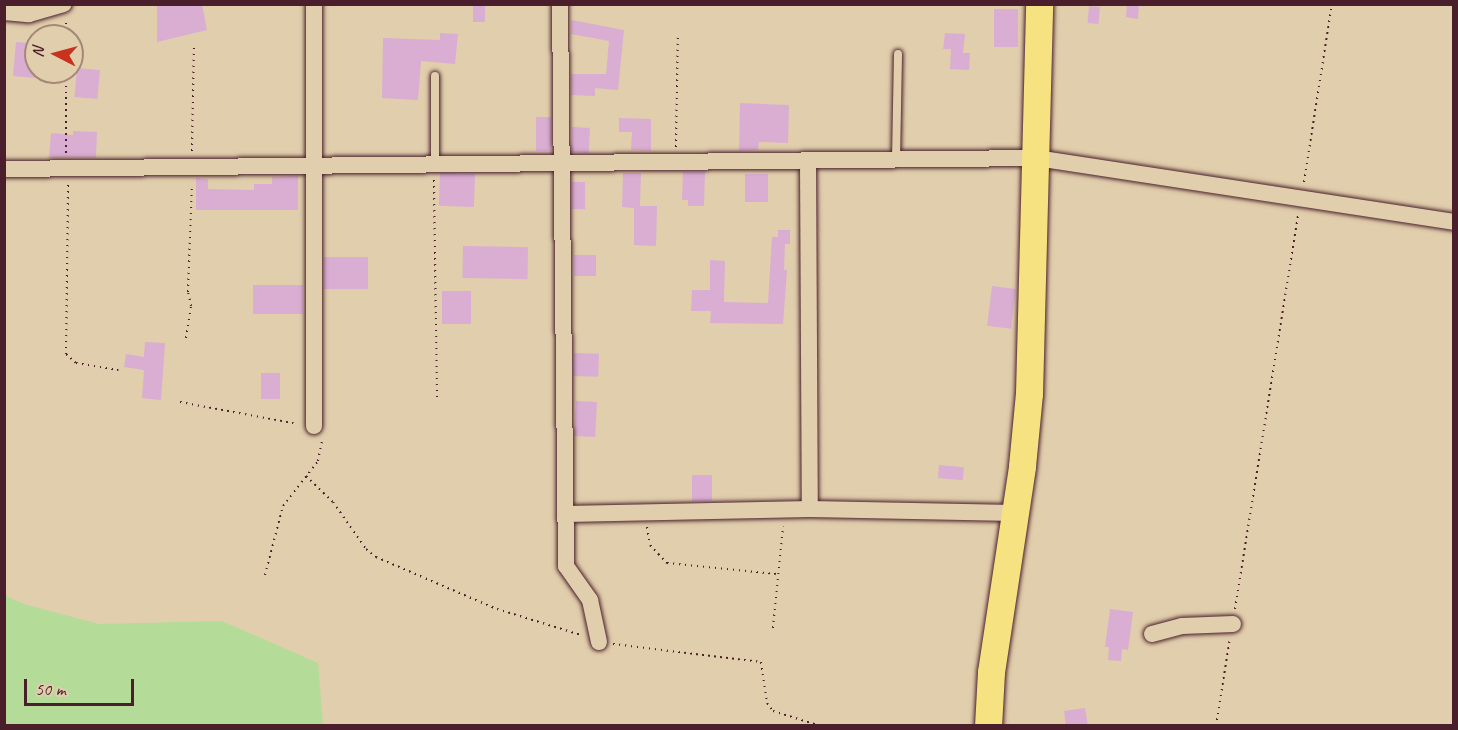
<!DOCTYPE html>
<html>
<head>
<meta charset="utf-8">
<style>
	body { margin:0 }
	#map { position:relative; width:1458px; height:730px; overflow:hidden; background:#e1ceac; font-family:Caveat,sans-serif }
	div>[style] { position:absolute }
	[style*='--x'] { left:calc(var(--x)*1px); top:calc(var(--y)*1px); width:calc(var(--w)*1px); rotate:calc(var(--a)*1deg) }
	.green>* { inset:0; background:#b4dc98 }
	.building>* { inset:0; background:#d9aed2; transform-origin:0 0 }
	.path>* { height:2px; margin-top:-1px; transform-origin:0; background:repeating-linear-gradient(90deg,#4a1f2b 0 1.5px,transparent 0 6px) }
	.roads { filter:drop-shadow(0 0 2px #4a1f2b) drop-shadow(0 0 2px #4a1f2b) }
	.lane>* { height:8px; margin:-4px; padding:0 4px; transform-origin:4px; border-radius:4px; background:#e1ceac }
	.street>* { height:16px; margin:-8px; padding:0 8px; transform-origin:8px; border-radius:8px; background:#e1ceac }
	.primary>* { height:27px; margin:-13.5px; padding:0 13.5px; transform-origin:13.5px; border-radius:13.5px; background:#f6e281 }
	span { translate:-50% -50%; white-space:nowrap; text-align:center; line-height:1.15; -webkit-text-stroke:4.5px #e1ceac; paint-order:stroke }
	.frame { position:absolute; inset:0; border:6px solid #4a1f2b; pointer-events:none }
	.north { position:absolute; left:24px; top:24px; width:60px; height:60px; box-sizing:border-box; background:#e1ceac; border:2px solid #a58878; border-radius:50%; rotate:276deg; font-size:16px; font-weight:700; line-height:24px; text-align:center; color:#4a1f2b }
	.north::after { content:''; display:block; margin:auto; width:21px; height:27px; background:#c8321e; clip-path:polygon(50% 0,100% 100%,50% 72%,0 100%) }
	.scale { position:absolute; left:24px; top:679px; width:110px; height:27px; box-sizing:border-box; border:3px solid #4a1f2b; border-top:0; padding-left:8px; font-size:18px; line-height:21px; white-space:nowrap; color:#4a1f2b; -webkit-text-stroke:4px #e1ceac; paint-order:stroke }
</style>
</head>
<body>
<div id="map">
	<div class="green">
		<i style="clip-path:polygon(4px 595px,24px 604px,99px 624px,222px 621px,318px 663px,323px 725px,5px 725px)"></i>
	</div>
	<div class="building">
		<i style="clip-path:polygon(157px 4px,202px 4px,207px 30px,157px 42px)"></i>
		<i style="left:473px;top:4px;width:12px;height:18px"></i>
		<i style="clip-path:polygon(1127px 4px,1139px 4px,1138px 19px,1126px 17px)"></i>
		<i style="left:1089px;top:6px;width:11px;height:17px;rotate:5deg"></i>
		<i style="left:994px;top:9px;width:24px;height:38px"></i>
		<i style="clip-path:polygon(571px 20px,624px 30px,618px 90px,595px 88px,595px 96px,571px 95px,571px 74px,606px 74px,609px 41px,571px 34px)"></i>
		<i style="clip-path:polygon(440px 33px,458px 34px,455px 64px,421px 61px,418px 100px,382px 98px,383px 38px,440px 40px)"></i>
		<i style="clip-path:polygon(945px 33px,965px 34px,963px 53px,970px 53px,969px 70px,950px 69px,951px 49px,943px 49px)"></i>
		<i style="clip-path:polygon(16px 42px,29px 43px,27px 66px,36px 67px,36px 78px,13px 76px)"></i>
		<i style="left:77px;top:68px;width:23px;height:29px;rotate:5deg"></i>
		<i style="clip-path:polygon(740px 103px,789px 105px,788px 143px,759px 142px,758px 150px,739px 151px)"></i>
		<i style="left:536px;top:117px;width:15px;height:34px"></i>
		<i style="clip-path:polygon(619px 118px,651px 119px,651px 151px,631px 150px,632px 132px,619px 132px)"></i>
		<i style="left:572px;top:127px;width:18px;height:25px;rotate:3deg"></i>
		<i style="clip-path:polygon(73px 131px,97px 132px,96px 158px,49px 158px,51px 133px,73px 135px)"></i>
		<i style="clip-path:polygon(683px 172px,705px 172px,704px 206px,688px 206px,688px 200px,682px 200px)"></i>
		<i style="clip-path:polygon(623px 173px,641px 173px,640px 206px,657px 206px,656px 246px,634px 245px,634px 208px,622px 207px)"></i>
		<i style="left:475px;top:174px;width:33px;height:35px;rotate:92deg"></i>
		<i style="left:745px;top:174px;width:23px;height:28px"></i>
		<i style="clip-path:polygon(298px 176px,298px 210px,196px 210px,196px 178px,208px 179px,208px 189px,254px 190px,254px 184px,272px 184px,272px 177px)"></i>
		<i style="left:572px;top:182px;width:13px;height:27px"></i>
		<i style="clip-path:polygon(778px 230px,790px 230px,790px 244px,785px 244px,784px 270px,787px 270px,783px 324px,710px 323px,711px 311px,691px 311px,692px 290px,710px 290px,710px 260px,725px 261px,724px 302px,768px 303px,772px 237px,778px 237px)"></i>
		<i style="left:463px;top:246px;width:65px;height:32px;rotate:1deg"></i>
		<i style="left:574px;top:255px;width:22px;height:21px"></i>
		<i style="left:324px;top:257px;width:44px;height:32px"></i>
		<i style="left:253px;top:285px;width:50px;height:29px"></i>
		<i style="left:992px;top:286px;width:24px;height:40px;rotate:7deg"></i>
		<i style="left:442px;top:291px;width:29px;height:33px"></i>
		<i style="clip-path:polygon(145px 342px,165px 343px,161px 400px,142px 398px,144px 370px,124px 367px,126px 354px,144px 357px)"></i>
		<i style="left:574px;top:353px;width:25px;height:23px;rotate:2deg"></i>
		<i style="left:261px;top:373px;width:19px;height:26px"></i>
		<i style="left:576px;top:401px;width:21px;height:35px;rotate:3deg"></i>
		<i style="left:939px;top:465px;width:25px;height:13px;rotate:5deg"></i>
		<i style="left:712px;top:475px;width:26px;height:20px;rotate:90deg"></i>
		<i style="clip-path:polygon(1110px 609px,1133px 612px,1128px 650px,1122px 649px,1121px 661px,1108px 660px,1109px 647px,1105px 647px)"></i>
		<i style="clip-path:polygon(1085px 708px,1088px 726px,1066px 726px,1064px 711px)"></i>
	</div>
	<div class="path">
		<i style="--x:66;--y:36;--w:17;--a:-90"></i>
		<i style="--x:676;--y:147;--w:112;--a:-89"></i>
		<i style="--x:192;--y:151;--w:108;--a:-88.9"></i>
		<i style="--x:66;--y:153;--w:81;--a:-90"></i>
		<i style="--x:434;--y:180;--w:222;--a:89.2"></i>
		<i style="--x:1304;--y:182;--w:180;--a:-81.1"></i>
		<i style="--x:68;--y:185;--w:169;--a:90.7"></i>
		<i style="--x:66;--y:354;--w:13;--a:42"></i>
		<i style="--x:76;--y:363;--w:43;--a:9.5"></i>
		<i style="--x:186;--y:338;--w:32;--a:-81"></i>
		<i style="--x:191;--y:306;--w:14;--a:-102"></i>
		<i style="--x:188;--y:292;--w:108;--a:-87.9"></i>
		<i style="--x:180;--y:402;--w:119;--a:10.6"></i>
		<i style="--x:306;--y:476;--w:37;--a:44"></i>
		<i style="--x:333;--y:502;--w:57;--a:54.9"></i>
		<i style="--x:366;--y:549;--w:13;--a:39"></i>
		<i style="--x:376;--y:557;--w:132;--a:23.3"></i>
		<i style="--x:497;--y:609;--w:88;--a:17.2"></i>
		<i style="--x:647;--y:527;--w:18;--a:81"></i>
		<i style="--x:650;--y:545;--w:25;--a:47"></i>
		<i style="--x:667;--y:563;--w:112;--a:5.7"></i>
		<i style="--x:265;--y:575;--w:71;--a:-75.4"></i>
		<i style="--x:283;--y:506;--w:57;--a:-52.1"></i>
		<i style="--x:318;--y:461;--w:21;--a:-79"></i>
		<i style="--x:1235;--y:609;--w:399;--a:-80.9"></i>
		<i style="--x:773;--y:628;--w:102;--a:-84.4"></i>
		<i style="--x:613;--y:644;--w:149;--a:6.9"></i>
		<i style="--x:761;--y:662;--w:41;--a:81.7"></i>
		<i style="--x:767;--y:703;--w:10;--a:53"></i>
		<i style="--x:773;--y:711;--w:50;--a:17.4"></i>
		<i style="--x:1216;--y:726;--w:89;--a:-81"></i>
	</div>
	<div class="roads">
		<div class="lane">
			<i style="--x:896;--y:159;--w:105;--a:-88.9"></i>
			<i style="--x:435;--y:164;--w:88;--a:-90"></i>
		</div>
		<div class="street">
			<i style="--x:560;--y:4;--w:562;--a:89.39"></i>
			<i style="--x:566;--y:566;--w:42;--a:54.8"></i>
			<i style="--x:590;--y:600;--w:43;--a:77.9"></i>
			<i style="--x:4;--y:12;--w:25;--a:5"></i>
			<i style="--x:29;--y:14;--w:36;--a:-16"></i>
			<i style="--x:808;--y:160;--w:349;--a:89.7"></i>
			<i style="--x:4;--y:169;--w:1033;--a:-0.61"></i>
			<i style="--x:1037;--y:158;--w:422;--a:8.7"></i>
			<i style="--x:314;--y:426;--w:422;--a:-90"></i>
			<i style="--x:566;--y:514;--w:244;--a:-1.2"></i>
			<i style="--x:810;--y:509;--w:205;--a:1.1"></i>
			<i style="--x:1152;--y:634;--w:31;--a:-15"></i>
			<i style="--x:1182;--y:626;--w:51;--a:-2.2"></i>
		</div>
		<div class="primary">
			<i style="--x:988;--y:726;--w:54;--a:-86.8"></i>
			<i style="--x:991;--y:672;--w:208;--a:-81.4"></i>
			<i style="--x:1022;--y:466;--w:73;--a:-84.5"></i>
			<i style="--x:1029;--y:393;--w:389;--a:-88.5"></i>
		</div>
	</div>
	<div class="frame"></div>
	<div class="north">N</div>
	<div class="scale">50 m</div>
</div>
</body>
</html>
